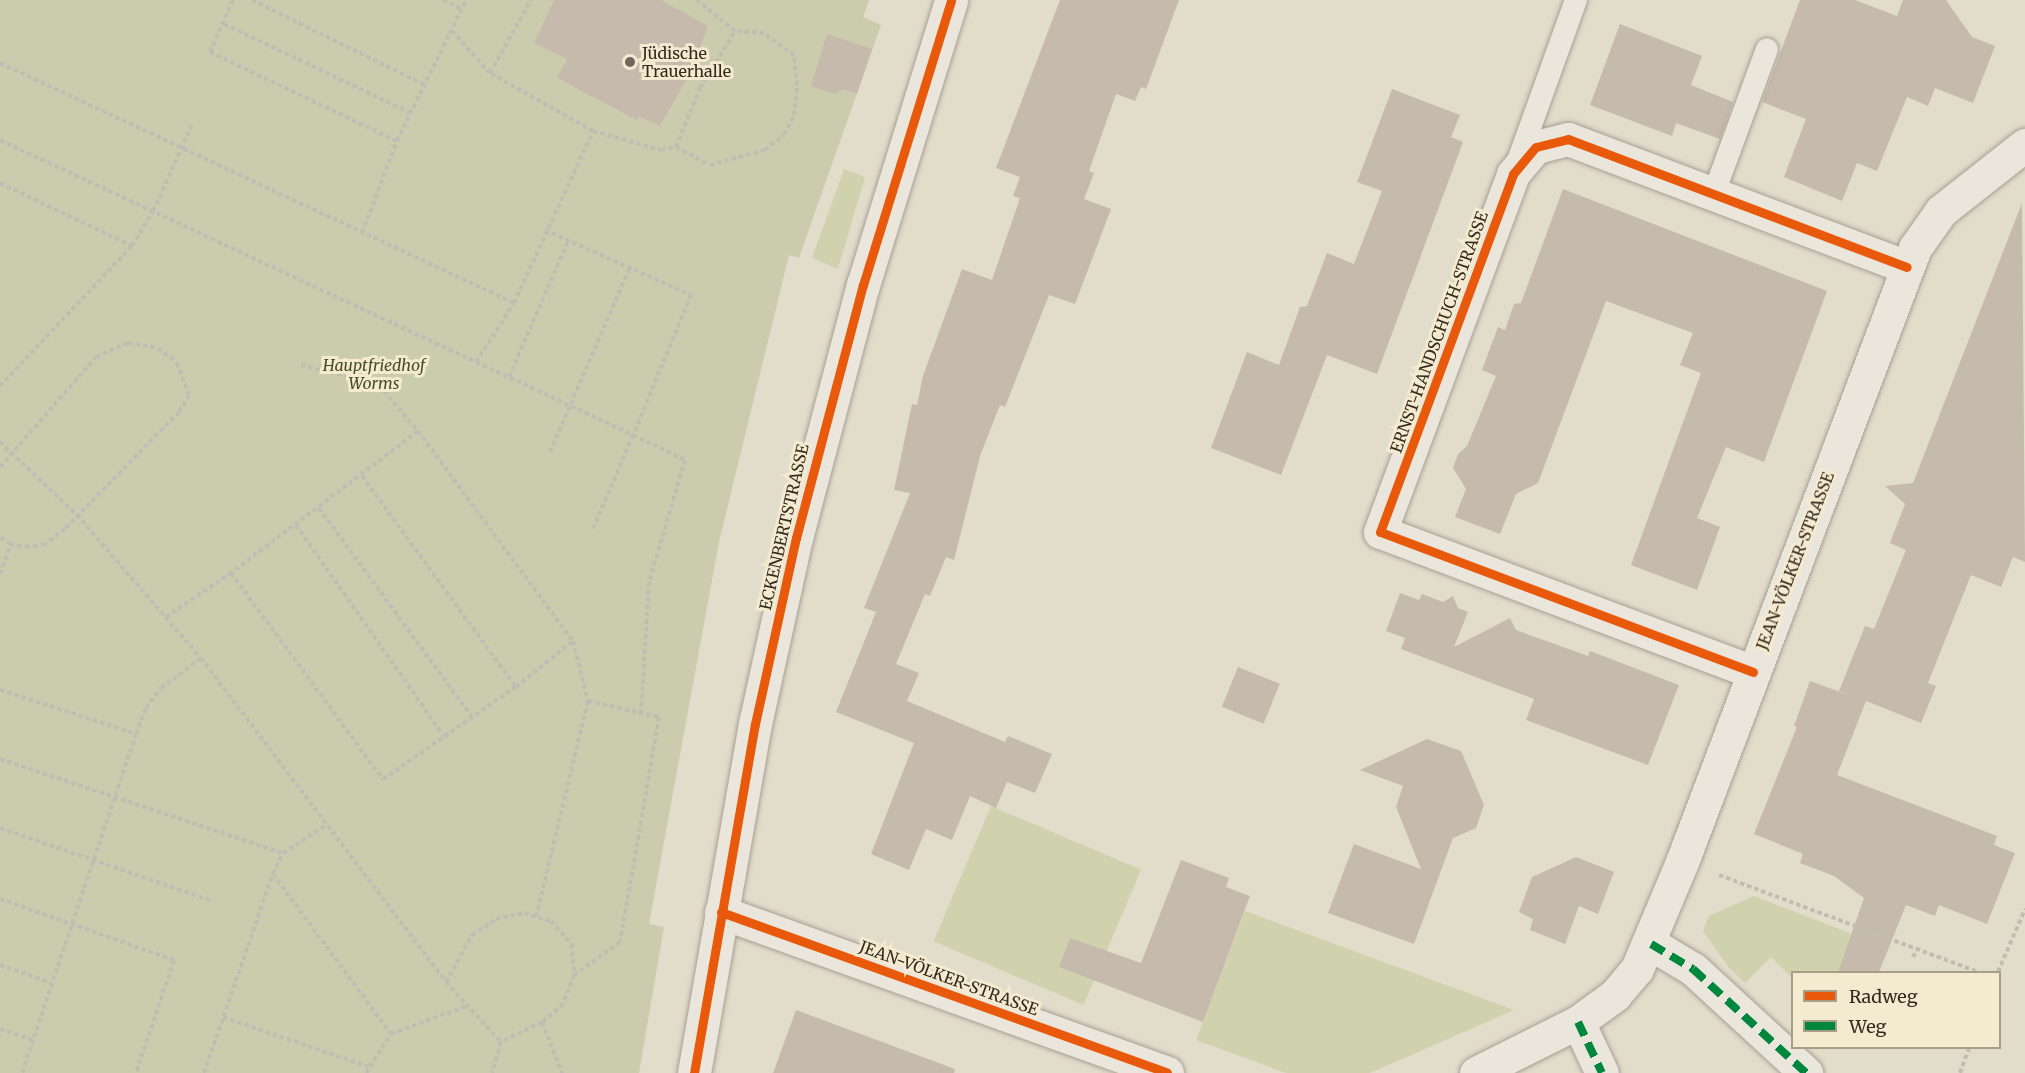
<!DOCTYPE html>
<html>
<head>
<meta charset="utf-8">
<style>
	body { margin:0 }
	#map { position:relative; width:2025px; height:1073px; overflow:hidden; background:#e2dccb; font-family:Merriweather,serif }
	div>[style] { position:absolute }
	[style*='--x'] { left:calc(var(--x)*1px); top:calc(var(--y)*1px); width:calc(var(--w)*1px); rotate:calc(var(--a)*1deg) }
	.green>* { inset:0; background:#d0d2ad; transform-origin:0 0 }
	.cemetery>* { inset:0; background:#cbccad }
	.building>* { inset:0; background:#c6baac; transform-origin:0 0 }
	.path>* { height:4px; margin-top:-2px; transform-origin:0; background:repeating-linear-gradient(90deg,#c2bdb3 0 4.5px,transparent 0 7.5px) }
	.roads { filter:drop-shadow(0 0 2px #a7a094) drop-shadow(0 0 2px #a7a094) }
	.service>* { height:22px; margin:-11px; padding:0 11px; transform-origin:11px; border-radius:11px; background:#eae6dc }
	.minor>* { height:33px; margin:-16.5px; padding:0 16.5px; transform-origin:16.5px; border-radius:16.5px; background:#eae6dc }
	.tertiary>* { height:33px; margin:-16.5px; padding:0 16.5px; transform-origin:16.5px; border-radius:16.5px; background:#eae6dc }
	.quiet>* { height:8px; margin-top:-4px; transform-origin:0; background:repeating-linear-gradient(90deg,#00873e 0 15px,transparent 0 23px) }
	.cycleway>* { height:9px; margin:-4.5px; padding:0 4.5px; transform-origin:4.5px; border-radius:4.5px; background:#e8590c }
	.dots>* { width:16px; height:16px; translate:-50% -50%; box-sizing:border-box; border:3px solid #f4ead0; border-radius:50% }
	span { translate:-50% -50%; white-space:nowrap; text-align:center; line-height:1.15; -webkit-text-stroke:6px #f4ead0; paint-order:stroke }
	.poi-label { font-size:16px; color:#34291d }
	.left { translate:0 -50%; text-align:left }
	.street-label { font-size:16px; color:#34291d }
	.park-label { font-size:16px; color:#445024; font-style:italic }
	.legend { position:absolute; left:1791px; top:971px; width:210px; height:78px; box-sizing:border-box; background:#f4ead0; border:2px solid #a79d88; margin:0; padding:8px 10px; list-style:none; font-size:18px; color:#34291d }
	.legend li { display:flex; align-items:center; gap:12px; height:30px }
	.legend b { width:30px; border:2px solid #a79d88 }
</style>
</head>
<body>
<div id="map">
	<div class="green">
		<i style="clip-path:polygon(844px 169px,865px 177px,838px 269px,812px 258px)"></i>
		<i style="left:991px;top:806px;width:163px;height:147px;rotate:23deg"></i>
		<i style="clip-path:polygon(1754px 896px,1852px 934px,1838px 972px,1792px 972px,1792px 978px,1771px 957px,1745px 983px,1729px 968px,1703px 931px,1709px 916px)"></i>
		<i style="clip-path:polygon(1245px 911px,1514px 1010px,1370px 1073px,1286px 1073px,1196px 1040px)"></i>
	</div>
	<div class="cemetery">
		<i style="clip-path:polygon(0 0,869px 0,863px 17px,881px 25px,799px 258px,789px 255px,719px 542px,649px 924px,664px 927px,639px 1073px,0 1073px)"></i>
	</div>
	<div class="building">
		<i style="clip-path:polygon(554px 0,661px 0,708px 26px,689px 75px,660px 126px,639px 116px,637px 120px,557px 78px,567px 59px,534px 43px)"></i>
		<i style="clip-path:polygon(1060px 0,1179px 0,1146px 89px,1141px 87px,1135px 101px,1116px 94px,1089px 171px,1094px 173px,1084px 199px,1111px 209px,1075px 304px,1049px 295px,1005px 407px,1000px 405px,980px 456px,954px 560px,946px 557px,930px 596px,925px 594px,896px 664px,919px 673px,907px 701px,1005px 742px,1008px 736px,1052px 754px,1035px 793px,1007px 782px,996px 808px,970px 796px,952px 840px,926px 829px,909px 870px,871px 854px,914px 743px,836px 712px,876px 612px,864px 608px,910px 493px,894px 490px,912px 404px,917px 405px,923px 376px,962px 269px,992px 280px,1020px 198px,1013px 196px,1020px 177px,996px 168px)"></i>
		<i style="clip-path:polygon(1800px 0,1855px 0,1897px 16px,1903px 0,1946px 0,1972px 37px,1995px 46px,1973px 103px,1935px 88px,1928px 106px,1907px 97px,1877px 171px,1857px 163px,1842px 201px,1784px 177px,1806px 119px,1762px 102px)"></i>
		<i style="clip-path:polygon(1620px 24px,1702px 56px,1691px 85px,1733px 102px,1720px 139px,1676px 123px,1672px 136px,1590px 105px)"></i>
		<i style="clip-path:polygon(827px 34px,872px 49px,857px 94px,843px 89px,834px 94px,811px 86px)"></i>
		<i style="clip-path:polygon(1392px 89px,1460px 115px,1451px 137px,1463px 142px,1377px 374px,1327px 355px,1281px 475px,1211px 448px,1247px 352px,1279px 365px,1300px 307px,1307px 306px,1327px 253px,1354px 264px,1382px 191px,1357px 182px)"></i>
		<i style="clip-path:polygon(1563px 189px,1827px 291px,1764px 462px,1726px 447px,1697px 518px,1720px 527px,1697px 590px,1631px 565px,1701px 373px,1680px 365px,1693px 333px,1606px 301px,1538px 483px,1516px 494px,1500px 534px,1455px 517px,1466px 489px,1453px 468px,1458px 454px,1467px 446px,1496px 376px,1482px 370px,1498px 327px,1505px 330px,1514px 304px,1521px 303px)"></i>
		<i style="clip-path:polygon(2022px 203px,2025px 562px,2013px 557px,2001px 587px,1971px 575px,1928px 683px,1936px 686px,1921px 723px,1866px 701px,1837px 775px,1997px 836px,1994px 845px,2015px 853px,1987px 924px,1939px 905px,1935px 916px,1906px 905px,1879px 972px,1838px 972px,1864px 898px,1834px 876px,1800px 863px,1803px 854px,1754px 834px,1797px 727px,1794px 726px,1810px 681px,1851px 696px,1839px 691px,1865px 626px,1874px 629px,1906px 550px,1890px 543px,1905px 504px,1885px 486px,1913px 483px)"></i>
		<i style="clip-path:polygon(1400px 593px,1419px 600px,1422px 594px,1443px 602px,1453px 596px,1458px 608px,1468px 612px,1454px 647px,1510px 618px,1516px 630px,1588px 656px,1590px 651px,1679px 685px,1648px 765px,1526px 720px,1534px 699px,1401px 649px,1405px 638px,1386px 631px)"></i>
		<i style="left:1238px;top:667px;width:45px;height:43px;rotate:22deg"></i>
		<i style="clip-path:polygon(1427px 739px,1461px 751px,1484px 805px,1476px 828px,1453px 838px,1414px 944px,1328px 913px,1354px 844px,1421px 869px,1396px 807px,1403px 786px,1360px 770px)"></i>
		<i style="clip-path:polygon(1576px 857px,1614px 872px,1598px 914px,1579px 906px,1565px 944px,1530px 930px,1533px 919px,1519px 912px,1532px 877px)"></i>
		<i style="clip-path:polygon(1181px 860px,1229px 878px,1226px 887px,1250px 896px,1203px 1022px,1059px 967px,1070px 938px,1141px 963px)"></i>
		<i style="clip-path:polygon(796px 1010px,955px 1069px,954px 1073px,773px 1073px)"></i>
	</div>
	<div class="path">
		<i style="--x:233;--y:0;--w:57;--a:113.9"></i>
		<i style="--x:210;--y:52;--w:207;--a:25.5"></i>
		<i style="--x:252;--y:0;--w:193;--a:26.2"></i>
		<i style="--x:443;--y:0;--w:21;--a:25"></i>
		<i style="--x:224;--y:24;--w:207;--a:25.5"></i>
		<i style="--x:0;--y:63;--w:567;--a:25.03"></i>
		<i style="--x:490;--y:73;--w:84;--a:-60.7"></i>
		<i style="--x:593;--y:131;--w:71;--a:15.6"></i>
		<i style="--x:661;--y:150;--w:15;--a:-11"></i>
		<i style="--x:676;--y:147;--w:38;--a:28"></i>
		<i style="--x:710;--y:165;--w:57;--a:-15.3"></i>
		<i style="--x:765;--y:150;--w:24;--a:-38"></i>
		<i style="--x:784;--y:135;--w:22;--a:-63"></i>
		<i style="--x:794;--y:115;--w:30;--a:-84"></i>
		<i style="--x:797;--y:85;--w:30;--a:-96"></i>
		<i style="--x:794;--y:55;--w:37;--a:-144"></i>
		<i style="--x:764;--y:33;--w:29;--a:-176"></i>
		<i style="--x:735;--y:31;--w:49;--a:-140.8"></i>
		<i style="--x:0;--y:140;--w:525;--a:25"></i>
		<i style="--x:476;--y:362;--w:70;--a:-57.2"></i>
		<i style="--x:514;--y:303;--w:189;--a:-65.3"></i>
		<i style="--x:593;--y:131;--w:118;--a:-150.6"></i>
		<i style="--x:490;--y:73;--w:57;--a:-132.1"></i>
		<i style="--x:676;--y:147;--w:64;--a:-67.9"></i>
		<i style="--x:700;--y:88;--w:67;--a:-58.4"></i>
		<i style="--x:0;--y:183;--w:146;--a:25.5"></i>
		<i style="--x:545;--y:230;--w:160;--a:24"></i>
		<i style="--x:691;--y:295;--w:152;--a:112.5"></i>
		<i style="--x:633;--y:435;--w:58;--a:25.7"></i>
		<i style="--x:685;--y:460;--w:127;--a:106.4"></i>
		<i style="--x:649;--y:582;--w:132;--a:93.5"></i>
		<i style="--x:362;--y:233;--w:98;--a:-69.2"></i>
		<i style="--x:397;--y:141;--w:157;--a:-63.9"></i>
		<i style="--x:476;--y:362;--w:173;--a:24.9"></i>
		<i style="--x:633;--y:435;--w:102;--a:113.1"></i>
		<i style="--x:301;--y:365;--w:81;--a:14.4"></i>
		<i style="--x:379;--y:385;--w:60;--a:49.7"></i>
		<i style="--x:418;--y:431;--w:261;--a:53.6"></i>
		<i style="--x:573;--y:641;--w:62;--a:76"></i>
		<i style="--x:509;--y:377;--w:150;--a:-66.5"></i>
		<i style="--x:0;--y:386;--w:192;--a:-46.7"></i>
		<i style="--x:132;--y:246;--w:41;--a:-59"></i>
		<i style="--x:153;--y:211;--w:94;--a:-65.6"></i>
		<i style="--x:418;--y:431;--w:235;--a:142.8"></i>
		<i style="--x:231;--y:573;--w:256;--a:53.6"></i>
		<i style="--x:383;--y:779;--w:162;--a:-34.7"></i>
		<i style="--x:516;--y:687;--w:73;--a:-38.9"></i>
		<i style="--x:0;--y:442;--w:106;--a:43.5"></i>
		<i style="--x:77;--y:515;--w:189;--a:49.1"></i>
		<i style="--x:201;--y:658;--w:406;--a:52.9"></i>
		<i style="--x:446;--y:982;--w:81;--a:47.5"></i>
		<i style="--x:501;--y:1042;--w:32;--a:106"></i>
		<i style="--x:550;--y:452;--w:202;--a:-66.6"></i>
		<i style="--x:0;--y:467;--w:146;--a:-48.9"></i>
		<i style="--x:96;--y:357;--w:35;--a:-24"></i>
		<i style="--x:128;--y:343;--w:30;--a:9"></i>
		<i style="--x:158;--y:348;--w:24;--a:38"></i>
		<i style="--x:177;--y:363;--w:34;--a:69"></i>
		<i style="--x:189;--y:395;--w:20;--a:120"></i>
		<i style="--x:179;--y:412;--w:163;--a:134.3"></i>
		<i style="--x:65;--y:529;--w:25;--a:143"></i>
		<i style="--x:45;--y:544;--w:16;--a:169"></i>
		<i style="--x:29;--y:547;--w:18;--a:-171"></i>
		<i style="--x:11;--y:544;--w:13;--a:-148"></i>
		<i style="--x:362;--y:476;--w:261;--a:53.9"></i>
		<i style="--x:319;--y:508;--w:259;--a:53.8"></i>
		<i style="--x:296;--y:525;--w:258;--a:55"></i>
		<i style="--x:0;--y:574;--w:32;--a:-70"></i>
		<i style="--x:166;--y:617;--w:78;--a:-34.1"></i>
		<i style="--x:0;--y:690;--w:143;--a:17.9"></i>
		<i style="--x:136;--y:734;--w:358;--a:108.6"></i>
		<i style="--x:136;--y:734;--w:28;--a:-69"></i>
		<i style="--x:146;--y:708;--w:25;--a:-53"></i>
		<i style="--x:161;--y:688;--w:50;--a:-36.9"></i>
		<i style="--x:0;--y:759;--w:298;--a:18.4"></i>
		<i style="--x:0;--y:828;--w:224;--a:19"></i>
		<i style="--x:273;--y:874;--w:199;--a:53.6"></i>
		<i style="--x:1719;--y:875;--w:278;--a:20.5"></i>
		<i style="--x:0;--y:899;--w:184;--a:19.3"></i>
		<i style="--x:174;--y:960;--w:119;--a:108.6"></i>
		<i style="--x:536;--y:917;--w:222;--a:-76.5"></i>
		<i style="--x:588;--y:701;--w:73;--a:12.7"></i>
		<i style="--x:659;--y:717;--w:228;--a:99.8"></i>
		<i style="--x:620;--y:942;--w:57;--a:144.3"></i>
		<i style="--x:1913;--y:957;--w:8;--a:-60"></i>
		<i style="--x:0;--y:965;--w:54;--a:19.4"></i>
		<i style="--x:1998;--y:972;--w:69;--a:-66.8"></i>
		<i style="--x:446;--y:982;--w:54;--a:-61"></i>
		<i style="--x:472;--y:935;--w:29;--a:-34"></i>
		<i style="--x:496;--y:919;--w:29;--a:-12"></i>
		<i style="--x:524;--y:913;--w:28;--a:17"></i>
		<i style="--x:551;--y:921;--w:31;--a:48"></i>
		<i style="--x:572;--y:944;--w:31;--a:86"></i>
		<i style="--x:574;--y:975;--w:31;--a:111"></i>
		<i style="--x:563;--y:1004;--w:28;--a:139"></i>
		<i style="--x:542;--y:1022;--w:46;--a:154"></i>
		<i style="--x:223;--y:1017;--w:154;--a:18.9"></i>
		<i style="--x:542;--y:1022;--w:55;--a:68.6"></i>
		<i style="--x:0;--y:1029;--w:34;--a:19"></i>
		<i style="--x:204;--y:1073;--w:211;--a:-70.9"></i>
		<i style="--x:273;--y:874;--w:23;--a:-65"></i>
		<i style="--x:283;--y:853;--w:50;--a:-32.7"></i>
		<i style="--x:366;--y:1073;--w:46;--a:-57.3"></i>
		<i style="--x:391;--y:1034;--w:83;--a:-20.4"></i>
		<i style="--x:1960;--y:1073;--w:27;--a:-70"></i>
	</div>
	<div class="roads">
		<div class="service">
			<i style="--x:1518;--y:161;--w:171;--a:-70.2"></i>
			<i style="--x:1714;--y:193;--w:153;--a:-69.8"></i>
		</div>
		<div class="minor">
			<i style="--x:1753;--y:672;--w:398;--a:-159.4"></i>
			<i style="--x:1380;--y:532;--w:382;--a:-69.6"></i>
			<i style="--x:1513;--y:174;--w:35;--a:-50"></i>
			<i style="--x:1536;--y:147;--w:33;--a:-14"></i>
			<i style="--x:1568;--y:139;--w:362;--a:20.7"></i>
			<i style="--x:721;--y:912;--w:474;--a:19.8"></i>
			<i style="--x:1651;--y:944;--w:49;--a:30.8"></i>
			<i style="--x:1693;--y:969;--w:154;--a:42.6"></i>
			<i style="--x:1578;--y:1022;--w:56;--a:64.8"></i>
			<i style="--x:1476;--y:1073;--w:114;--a:-26.6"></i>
			<i style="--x:1578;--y:1022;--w:46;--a:-36.1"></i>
			<i style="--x:1615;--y:995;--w:34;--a:-50"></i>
			<i style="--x:1637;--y:969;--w:116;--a:-67.2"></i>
			<i style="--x:1682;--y:862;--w:657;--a:-69.22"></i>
			<i style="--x:1915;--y:248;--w:45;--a:-54.9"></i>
			<i style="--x:1941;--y:211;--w:107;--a:-38.2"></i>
		</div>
		<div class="tertiary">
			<i style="--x:694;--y:1073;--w:354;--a:-80.1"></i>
			<i style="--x:755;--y:724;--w:190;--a:-77.6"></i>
			<i style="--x:796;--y:538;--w:262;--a:-75.2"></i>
			<i style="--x:863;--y:285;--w:298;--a:-72.8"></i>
		</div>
	</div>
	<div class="quiet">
		<i style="--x:1651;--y:944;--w:49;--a:30.8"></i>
		<i style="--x:1693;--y:969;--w:154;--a:42.6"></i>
		<i style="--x:1578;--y:1022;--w:56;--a:64.8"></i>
	</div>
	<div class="cycleway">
		<i style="--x:1753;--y:672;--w:398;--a:-159.4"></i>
		<i style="--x:1380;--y:532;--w:382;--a:-69.6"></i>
		<i style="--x:1513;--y:174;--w:35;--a:-50"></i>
		<i style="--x:1536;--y:147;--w:33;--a:-14"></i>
		<i style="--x:1568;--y:139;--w:362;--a:20.7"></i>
		<i style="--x:721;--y:912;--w:474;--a:19.8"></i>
		<i style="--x:694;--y:1073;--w:354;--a:-80.1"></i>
		<i style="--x:755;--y:724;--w:190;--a:-77.6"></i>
		<i style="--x:796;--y:538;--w:262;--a:-75.2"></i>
		<i style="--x:863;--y:285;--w:298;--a:-72.8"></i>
	</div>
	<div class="dots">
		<i style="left:630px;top:62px;background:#71685a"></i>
	</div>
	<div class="poi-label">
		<span class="left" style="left:642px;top:62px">Jüdische<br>Trauerhalle</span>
	</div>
	<div class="street-label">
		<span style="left:1439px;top:332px;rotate:-70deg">ERNST-HANDSCHUCH-STRASSE</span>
		<span style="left:784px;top:527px;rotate:-77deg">ECKENBERTSTRASSE</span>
		<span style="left:1795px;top:561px;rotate:-69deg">JEAN-VÖLKER-STRASSE</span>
		<span style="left:949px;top:978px;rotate:20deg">JEAN-VÖLKER-STRASSE</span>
	</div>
	<div class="park-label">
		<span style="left:374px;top:374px">Hauptfriedhof<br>Worms</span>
	</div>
	<ul class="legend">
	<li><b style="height:8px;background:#e8590c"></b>Radweg</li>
	<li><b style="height:8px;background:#00873e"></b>Weg</li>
	</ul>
</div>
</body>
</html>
